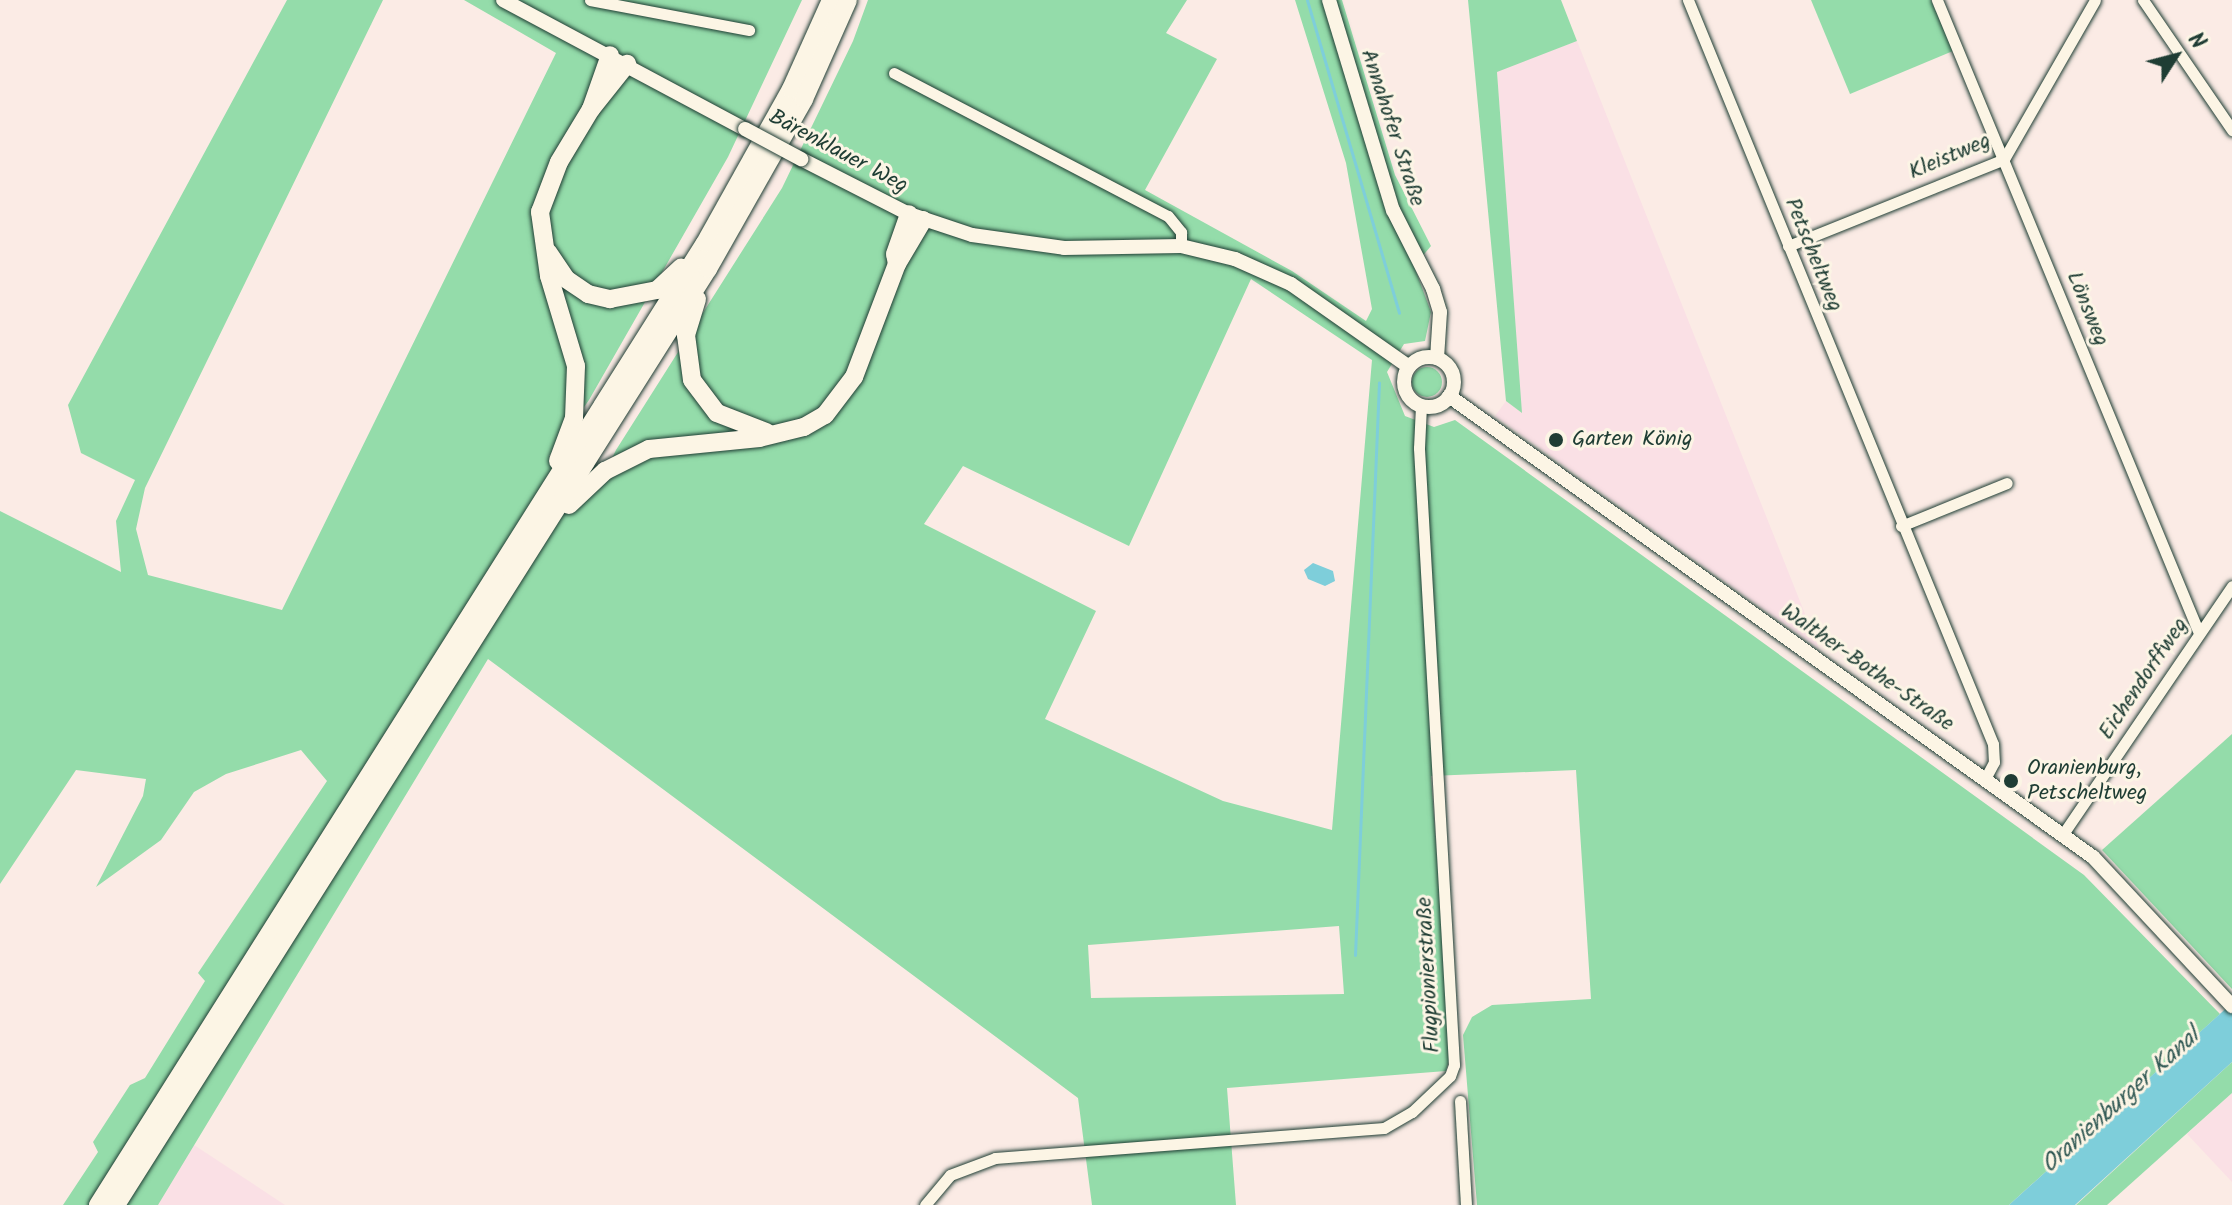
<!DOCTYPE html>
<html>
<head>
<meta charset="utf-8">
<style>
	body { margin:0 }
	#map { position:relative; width:2232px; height:1205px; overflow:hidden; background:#fbebe5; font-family:Kalam,sans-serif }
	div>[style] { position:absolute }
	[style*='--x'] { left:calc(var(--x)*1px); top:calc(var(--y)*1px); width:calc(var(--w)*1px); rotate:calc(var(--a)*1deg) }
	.built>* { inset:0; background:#fae0e5 }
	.green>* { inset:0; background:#94dcaa }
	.round { border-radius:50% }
	.water>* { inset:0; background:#7eceda }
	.stream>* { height:3px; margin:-1.5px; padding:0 1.5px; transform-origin:1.5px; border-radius:1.5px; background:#7eceda }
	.roads { filter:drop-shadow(0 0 2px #1f3d34) drop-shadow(0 0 2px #1f3d34) }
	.minor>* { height:11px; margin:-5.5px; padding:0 5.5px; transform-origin:5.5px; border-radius:5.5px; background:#fcf5e5 }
	.tertiary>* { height:14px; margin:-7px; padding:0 7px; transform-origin:7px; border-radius:7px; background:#fcf5e5 }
	.tertiary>.ring { margin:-7px; padding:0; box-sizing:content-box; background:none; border:14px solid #fcf5e5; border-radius:50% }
	.trunk>* { height:18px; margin:-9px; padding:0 9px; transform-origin:9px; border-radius:9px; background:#fcf5e5 }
	.bridges { filter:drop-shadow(0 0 2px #1f3d34) drop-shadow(0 0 2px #1f3d34) }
	.tertiary-bridge>* { height:14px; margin:-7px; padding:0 7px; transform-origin:7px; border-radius:7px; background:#fcf5e5 }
	.dots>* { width:22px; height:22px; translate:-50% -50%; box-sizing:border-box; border:4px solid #fcf5e5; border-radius:50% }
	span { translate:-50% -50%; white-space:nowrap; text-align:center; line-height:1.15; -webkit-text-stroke:6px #fcf5e5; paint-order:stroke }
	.street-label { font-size:22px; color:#1f3d34 }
	.poi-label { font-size:22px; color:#1f3d34 }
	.left { translate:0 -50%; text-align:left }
	.water-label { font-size:24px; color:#325a55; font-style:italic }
	.north { position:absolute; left:2136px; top:16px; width:80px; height:80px; -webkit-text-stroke:6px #fcf5e5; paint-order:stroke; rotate:54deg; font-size:22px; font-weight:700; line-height:32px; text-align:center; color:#1f3d34 }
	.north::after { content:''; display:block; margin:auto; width:28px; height:36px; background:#1f3d34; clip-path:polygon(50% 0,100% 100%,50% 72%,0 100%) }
</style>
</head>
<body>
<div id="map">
	<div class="built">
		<i style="clip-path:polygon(1577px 41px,1819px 649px,1495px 416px,1506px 401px,1521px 412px,1497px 71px)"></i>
		<i style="clip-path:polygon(2232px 1093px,2232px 1182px,2187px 1134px)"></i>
		<i style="clip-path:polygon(191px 1143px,285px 1205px,142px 1205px)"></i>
	</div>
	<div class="green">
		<i style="clip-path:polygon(evenodd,287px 0,383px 0,145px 488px,136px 529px,148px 575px,282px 610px,556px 53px,464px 0,802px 0,728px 157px,589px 400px,549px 456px,597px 489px,616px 450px,782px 188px,853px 41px,868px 0,1187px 0,1166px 33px,1217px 59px,1145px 190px,1292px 271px,1366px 321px,1372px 309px,1346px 163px,1295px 0,1342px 0,1395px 175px,1431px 246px,1414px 266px,1431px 312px,1425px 341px,1404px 344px,1387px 372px,1405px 416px,1434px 427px,1455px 420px,2084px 875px,2220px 1014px,2009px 1205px,1477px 1205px,1463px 1035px,1472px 1017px,1492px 1005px,1591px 999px,1576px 770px,1431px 776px,1451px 1052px,1446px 1071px,1227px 1088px,1236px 1205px,1092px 1205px,1078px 1098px,488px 659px,158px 1205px,63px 1205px,98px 1152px,93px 1142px,130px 1085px,145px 1078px,205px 981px,198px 973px,327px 781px,301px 750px,226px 774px,194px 792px,161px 840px,96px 887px,143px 796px,146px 779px,76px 770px,0 884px,0 511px,121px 572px,116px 521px,135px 480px,81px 453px,68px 405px,287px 0,1251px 279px,1372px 360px,1332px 830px,1223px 801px,1045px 719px,1096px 611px,924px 524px,963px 466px,1129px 546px,1251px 279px,287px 0,1339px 926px,1344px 994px,1091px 998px,1088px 945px,1339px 926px)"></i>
		<i style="clip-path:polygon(1468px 0,1561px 0,1577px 41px,1497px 72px,1522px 413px,1506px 401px)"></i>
		<i style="clip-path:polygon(1811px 0,1931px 0,1953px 51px,1850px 94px)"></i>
		<i class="round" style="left:1412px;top:367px;width:30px;height:30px"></i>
		<i style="clip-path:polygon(2232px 734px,2232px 989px,2102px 850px)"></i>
		<i style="clip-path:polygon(2232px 1062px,2232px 1093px,2107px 1205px,2076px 1205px)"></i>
	</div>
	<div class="water">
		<i style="clip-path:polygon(1313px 563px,1333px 571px,1335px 581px,1325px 586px,1308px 579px,1304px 570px)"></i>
		<i style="clip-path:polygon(2232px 1003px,2232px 1062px,2075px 1205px,2009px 1205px)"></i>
	</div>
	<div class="stream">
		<i style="--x:1307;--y:0;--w:326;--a:73.6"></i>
		<i style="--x:1355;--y:955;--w:573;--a:-87.6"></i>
	</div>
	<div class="roads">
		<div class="minor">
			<i style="--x:590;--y:0;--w:162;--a:10.7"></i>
			<i style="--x:1688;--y:0;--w:804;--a:67.71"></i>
			<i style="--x:1993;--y:744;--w:18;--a:87"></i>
			<i style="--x:1994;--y:762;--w:19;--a:118"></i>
			<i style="--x:1937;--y:0;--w:685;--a:67.52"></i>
			<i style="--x:2143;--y:0;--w:158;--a:55.6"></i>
			<i style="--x:894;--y:73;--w:309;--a:27.6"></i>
			<i style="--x:1168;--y:216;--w:21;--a:51"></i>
			<i style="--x:1181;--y:232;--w:14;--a:90"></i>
			<i style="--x:1788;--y:246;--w:233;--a:-21.9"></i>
			<i style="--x:2004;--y:159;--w:183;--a:-60.2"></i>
			<i style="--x:1901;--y:526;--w:114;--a:-22.1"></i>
			<i style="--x:2063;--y:834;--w:300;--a:-55.7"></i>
			<i style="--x:1460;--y:1101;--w:104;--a:86.7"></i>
			<i style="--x:925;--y:1205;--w:39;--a:-50"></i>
			<i style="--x:950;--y:1175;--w:48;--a:-20.7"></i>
			<i style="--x:995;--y:1158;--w:390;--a:-4.4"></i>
			<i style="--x:1384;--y:1128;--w:32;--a:-30"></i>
			<i style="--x:1412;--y:1112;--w:52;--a:-43.5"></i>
			<i style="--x:1450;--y:1076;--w:12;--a:-70"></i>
			<i style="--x:1454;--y:1065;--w:618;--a:-93.25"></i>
			<i style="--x:1419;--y:448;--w:43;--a:-87.3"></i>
		</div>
		<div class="tertiary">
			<i style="--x:503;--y:0;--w:274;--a:28.1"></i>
			<i style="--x:1329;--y:0;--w:220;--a:73.1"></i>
			<i style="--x:1393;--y:210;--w:89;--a:63.1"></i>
			<i style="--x:1433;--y:289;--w:24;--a:73"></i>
			<i style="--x:1440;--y:312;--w:46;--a:93.7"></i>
			<i style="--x:801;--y:159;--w:121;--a:27"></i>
			<i style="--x:909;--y:214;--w:66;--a:18.4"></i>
			<i style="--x:972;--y:235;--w:93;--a:8"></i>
			<i style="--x:1064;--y:248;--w:117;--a:-1"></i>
			<i style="--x:1181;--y:246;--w:56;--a:13.5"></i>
			<i style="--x:1235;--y:259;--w:61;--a:24.1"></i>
			<i style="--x:1291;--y:284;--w:144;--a:35.1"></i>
			<i class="ring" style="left:1404px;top:357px;width:36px;height:36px"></i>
			<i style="--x:1449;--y:396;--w:792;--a:35.6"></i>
			<i style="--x:2093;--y:857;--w:204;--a:47"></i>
		</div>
		<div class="trunk">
			<i style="--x:591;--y:109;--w:58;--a:-51.3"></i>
			<i style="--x:548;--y:252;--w:32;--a:56"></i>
			<i style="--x:566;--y:279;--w:27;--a:34"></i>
			<i style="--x:588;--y:294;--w:23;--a:13"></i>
			<i style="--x:610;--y:299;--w:48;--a:-10.8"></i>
			<i style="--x:657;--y:290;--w:33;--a:-43"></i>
			<i style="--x:897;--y:264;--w:51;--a:-59.4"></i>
			<i style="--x:697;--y:299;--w:38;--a:107"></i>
			<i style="--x:686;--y:335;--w:45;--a:82.4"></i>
			<i style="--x:692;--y:380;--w:41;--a:52.9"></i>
			<i style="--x:717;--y:413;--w:53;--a:21.2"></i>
			<i style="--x:558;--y:461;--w:46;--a:-69.6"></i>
			<i style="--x:574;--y:418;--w:52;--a:-87.8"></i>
			<i style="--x:576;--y:366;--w:94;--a:-106.7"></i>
			<i style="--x:549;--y:276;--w:65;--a:-98"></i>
			<i style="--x:540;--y:212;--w:53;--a:-69.2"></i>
			<i style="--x:559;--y:162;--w:62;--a:-58.9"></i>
			<i style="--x:591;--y:109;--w:57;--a:-70.6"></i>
			<i style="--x:569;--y:505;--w:50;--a:-43.4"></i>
			<i style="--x:605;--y:471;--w:49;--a:-26.6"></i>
			<i style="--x:649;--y:449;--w:111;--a:-5.7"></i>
			<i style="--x:759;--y:438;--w:46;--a:-13.7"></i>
			<i style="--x:804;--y:427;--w:24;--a:-30"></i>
			<i style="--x:825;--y:415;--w:48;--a:-52.7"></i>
			<i style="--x:854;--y:377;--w:121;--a:-69.2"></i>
			<i style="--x:897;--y:264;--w:10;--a:-101"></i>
			<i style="--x:895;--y:254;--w:42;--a:-70.7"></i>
			<i style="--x:98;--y:1205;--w:1137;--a:-57.75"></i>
			<i style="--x:705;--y:243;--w:176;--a:-60.8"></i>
			<i style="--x:791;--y:89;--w:98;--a:-65.8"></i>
			<i style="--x:116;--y:1205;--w:1108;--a:-57.69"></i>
			<i style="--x:708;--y:269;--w:195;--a:-60.5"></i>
			<i style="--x:804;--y:99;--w:108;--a:-66"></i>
		</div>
	</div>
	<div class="bridges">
		<div class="tertiary-bridge">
			<i style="--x:745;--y:129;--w:64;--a:28.2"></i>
		</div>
	</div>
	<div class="dots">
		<i style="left:1556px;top:440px;background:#1f3d34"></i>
		<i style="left:2011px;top:781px;background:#1f3d34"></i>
	</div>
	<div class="street-label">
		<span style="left:1392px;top:128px;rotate:72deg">Annahofer Straße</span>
		<span style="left:838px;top:152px;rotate:28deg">Bärenklauer Weg</span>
		<span style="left:1950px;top:157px;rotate:-23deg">Kleistweg</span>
		<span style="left:1813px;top:255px;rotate:68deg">Petscheltweg</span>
		<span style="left:2087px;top:309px;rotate:68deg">Lönsweg</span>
		<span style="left:1867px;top:668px;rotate:35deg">Walther-Bothe-Straße</span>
		<span style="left:2144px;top:679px;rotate:-56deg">Eichendorffweg</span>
		<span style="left:1429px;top:975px;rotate:-93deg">Flugpionierstraße</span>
	</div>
	<div class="poi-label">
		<span class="left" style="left:1572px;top:440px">Garten König</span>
		<span class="left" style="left:2027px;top:781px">Oranienburg,<br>Petscheltweg</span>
	</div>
	<div class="water-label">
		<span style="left:2121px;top:1101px;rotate:-42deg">Oranienburger Kanal</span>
	</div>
	<div class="north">N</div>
</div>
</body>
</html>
